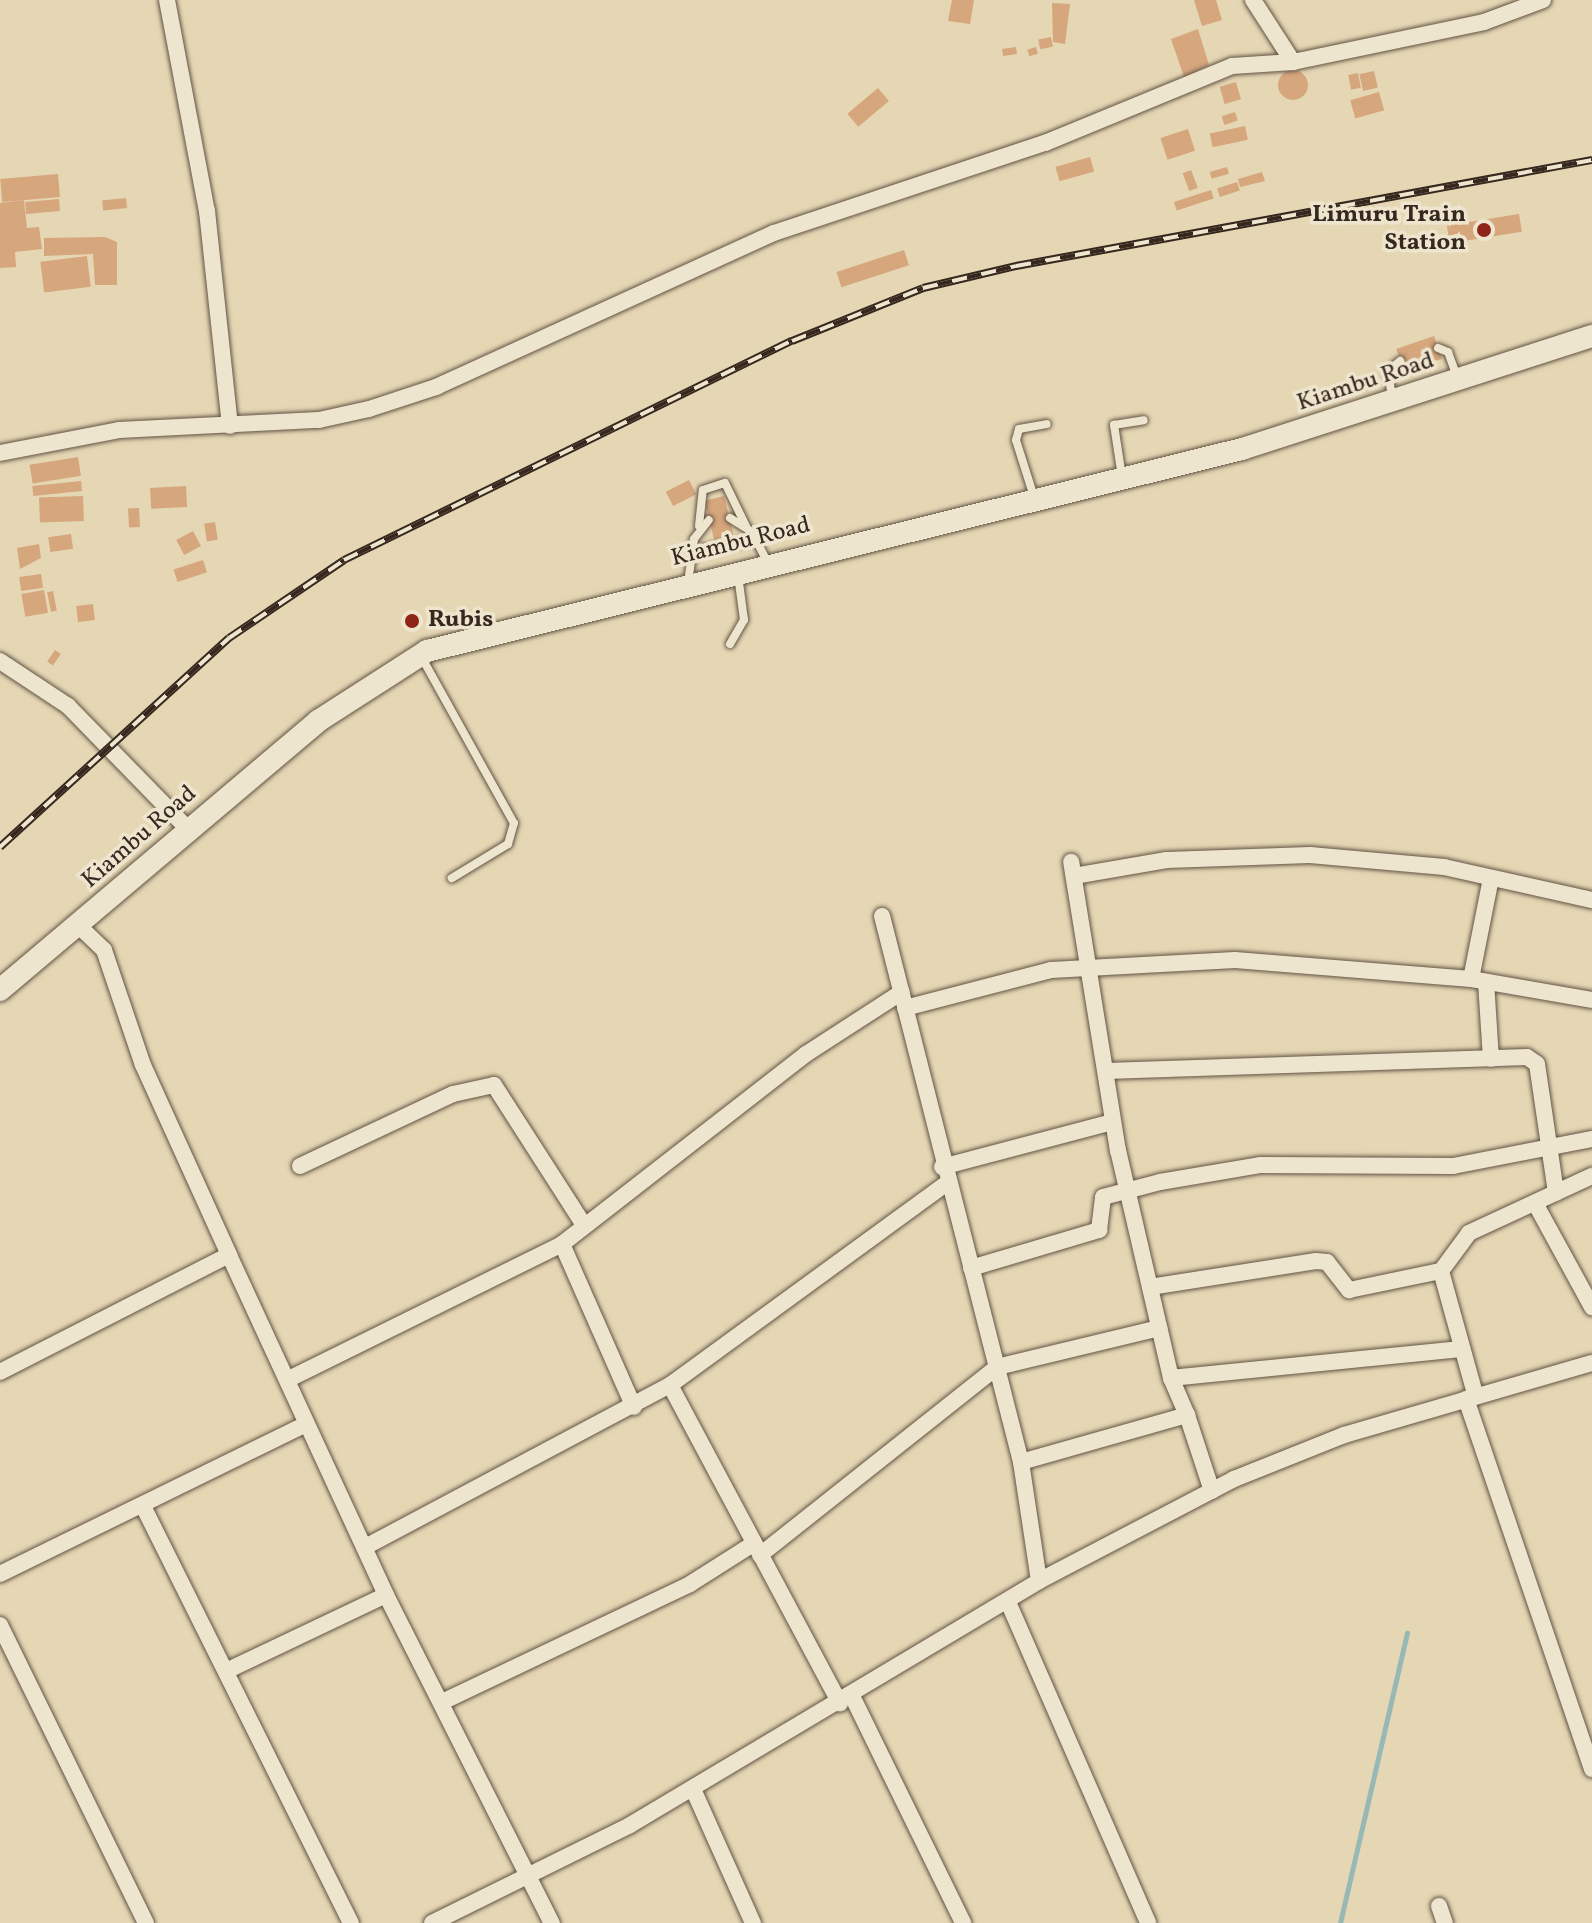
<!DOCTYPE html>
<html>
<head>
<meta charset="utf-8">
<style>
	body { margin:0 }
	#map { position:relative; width:1592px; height:1923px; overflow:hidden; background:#e5d7b4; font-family:Vollkorn,serif }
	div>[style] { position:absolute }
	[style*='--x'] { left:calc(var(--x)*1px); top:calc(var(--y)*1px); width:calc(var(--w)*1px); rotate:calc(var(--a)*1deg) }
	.stream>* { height:5px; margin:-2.5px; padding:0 2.5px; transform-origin:2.5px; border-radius:2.5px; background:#98b8b5 }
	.building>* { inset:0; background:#d6a67d; transform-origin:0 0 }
	.round { border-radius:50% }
	.roads { filter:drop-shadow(0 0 2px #625344) drop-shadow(0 0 2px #625344) }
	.lane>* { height:8px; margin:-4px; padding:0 4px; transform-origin:4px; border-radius:4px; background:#eee5ce }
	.street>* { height:16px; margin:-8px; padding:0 8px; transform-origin:8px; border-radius:8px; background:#eee5ce }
	.secondary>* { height:22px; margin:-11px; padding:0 11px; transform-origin:11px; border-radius:11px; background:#eee5ce }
	.rail>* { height:8px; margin-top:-4px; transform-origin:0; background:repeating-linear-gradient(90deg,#eee5ce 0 15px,#36271f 0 30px); box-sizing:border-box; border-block:2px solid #36271f }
	.dots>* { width:22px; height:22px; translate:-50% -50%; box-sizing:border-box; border:4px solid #eee5ce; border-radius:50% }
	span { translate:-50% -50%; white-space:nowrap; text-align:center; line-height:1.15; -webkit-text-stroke:7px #eee5ce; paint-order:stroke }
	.poi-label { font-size:24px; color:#36271f; font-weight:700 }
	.right { translate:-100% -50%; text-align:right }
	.left { translate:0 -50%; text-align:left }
	.street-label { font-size:24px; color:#36271f }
</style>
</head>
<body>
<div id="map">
	<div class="stream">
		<i style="--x:1340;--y:1923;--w:298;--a:-77"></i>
	</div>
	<div class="building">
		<i style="clip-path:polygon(952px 0,974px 0,970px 24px,948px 21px)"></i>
		<i style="clip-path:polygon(1194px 0,1216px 0,1222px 20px,1202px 26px)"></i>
		<i style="clip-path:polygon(1052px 3px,1070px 4px,1065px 44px,1053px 42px)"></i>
		<i style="clip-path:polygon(1198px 29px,1209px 65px,1184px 77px,1171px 39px)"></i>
		<i style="left:1051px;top:37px;width:10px;height:13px;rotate:79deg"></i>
		<i style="left:1016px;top:47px;width:7px;height:14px;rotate:82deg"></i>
		<i style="left:1036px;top:47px;width:7px;height:9px;rotate:74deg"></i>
		<i class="round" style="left:1278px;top:70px;width:30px;height:30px"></i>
		<i style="left:1374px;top:71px;width:17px;height:15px;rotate:77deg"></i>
		<i style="left:1358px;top:73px;width:15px;height:10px;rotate:79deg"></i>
		<i style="left:1236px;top:82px;width:18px;height:17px;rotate:74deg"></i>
		<i style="left:878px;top:88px;width:17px;height:40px;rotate:50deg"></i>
		<i style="left:1379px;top:92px;width:19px;height:30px;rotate:74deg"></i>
		<i style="left:1235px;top:112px;width:9px;height:14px;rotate:72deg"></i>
		<i style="left:1245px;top:126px;width:14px;height:36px;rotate:78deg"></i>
		<i style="left:1188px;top:129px;width:23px;height:29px;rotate:72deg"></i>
		<i style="left:1090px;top:157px;width:15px;height:36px;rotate:74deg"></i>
		<i style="left:1227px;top:167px;width:7px;height:18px;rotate:74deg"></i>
		<i style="left:1191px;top:170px;width:19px;height:9px;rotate:69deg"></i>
		<i style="clip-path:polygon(1262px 172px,1265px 181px,1240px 187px,1238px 179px)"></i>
		<i style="left:58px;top:174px;width:23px;height:58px;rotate:85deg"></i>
		<i style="left:1237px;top:182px;width:9px;height:21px;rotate:72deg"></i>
		<i style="left:1211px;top:190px;width:9px;height:39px;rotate:72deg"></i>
		<i style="left:126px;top:198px;width:10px;height:24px;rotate:84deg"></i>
		<i style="left:59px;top:199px;width:12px;height:34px;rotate:85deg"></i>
		<i style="clip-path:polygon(24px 200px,27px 228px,39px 227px,42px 249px,15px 252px,16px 267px,0 268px,0 203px)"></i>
		<i style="left:1519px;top:214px;width:18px;height:73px;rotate:81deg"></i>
		<i style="clip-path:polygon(105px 237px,117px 242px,117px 285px,95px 285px,93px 254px,44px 256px,44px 238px)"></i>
		<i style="left:904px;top:250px;width:16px;height:71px;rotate:72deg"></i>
		<i style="left:87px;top:256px;width:31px;height:47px;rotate:83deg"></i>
		<i style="left:1434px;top:336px;width:24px;height:40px;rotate:71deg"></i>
		<i style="left:78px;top:457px;width:19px;height:49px;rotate:81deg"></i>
		<i style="left:689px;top:480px;width:16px;height:26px;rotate:63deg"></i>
		<i style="left:81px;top:481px;width:10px;height:49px;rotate:84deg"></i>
		<i style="left:186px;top:486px;width:21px;height:36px;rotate:87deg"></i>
		<i style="left:83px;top:496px;width:25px;height:44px;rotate:88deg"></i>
		<i style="left:724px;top:496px;width:40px;height:20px;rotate:76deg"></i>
		<i style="left:139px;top:508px;width:19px;height:11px;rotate:87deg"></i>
		<i style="left:215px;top:522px;width:18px;height:11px;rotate:81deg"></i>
		<i style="left:193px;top:531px;width:17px;height:19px;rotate:62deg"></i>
		<i style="left:71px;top:534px;width:15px;height:23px;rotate:82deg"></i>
		<i style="clip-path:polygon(39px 544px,41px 558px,20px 569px,17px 548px)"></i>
		<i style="left:203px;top:560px;width:13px;height:31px;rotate:72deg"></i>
		<i style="left:41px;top:574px;width:14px;height:22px;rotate:82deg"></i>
		<i style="left:44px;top:590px;width:23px;height:23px;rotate:80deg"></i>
		<i style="left:53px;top:591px;width:20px;height:6px;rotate:79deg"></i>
		<i style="left:93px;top:604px;width:16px;height:17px;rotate:83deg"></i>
		<i style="left:55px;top:650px;width:7px;height:14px;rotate:34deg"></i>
	</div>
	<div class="roads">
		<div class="lane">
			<i style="--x:1438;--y:348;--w:11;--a:22"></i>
			<i style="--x:1448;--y:352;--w:29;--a:70"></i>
			<i style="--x:1392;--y:397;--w:26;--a:-99"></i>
			<i style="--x:1388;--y:371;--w:16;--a:-40"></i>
			<i style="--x:1122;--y:477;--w:53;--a:-98.7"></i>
			<i style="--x:1114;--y:425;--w:30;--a:-9"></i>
			<i style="--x:1035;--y:500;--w:63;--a:-107.6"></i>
			<i style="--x:1016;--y:440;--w:11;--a:-75"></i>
			<i style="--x:1019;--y:429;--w:28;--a:-10"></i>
			<i style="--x:730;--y:518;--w:26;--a:32"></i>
			<i style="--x:752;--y:532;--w:34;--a:63"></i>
			<i style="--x:699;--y:526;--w:36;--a:-84"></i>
			<i style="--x:703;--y:490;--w:23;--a:-18"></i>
			<i style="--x:725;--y:483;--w:48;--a:64"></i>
			<i style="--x:693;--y:551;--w:65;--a:-10.6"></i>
			<i style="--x:688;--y:583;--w:44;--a:-82.2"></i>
			<i style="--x:694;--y:539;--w:24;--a:-52"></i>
			<i style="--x:730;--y:644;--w:28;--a:-60"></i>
			<i style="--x:744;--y:620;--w:45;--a:-97.6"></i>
			<i style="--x:422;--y:658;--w:189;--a:60.9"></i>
			<i style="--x:514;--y:823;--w:22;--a:106"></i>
			<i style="--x:508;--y:844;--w:66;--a:148.7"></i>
		</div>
		<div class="street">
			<i style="--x:167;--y:0;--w:215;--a:79.3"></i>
			<i style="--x:207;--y:211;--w:216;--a:83.9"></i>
			<i style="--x:1253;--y:0;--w:74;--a:57.2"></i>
			<i style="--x:0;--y:453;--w:121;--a:-10.9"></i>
			<i style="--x:119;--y:430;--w:200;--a:-2.9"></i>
			<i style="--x:319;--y:420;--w:51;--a:-12.4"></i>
			<i style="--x:369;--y:409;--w:71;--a:-18.2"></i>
			<i style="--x:436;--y:387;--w:371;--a:-24.5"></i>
			<i style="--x:774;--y:233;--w:286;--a:-18.4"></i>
			<i style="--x:1045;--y:143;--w:202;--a:-22.4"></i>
			<i style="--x:1232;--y:66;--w:61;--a:-3.8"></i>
			<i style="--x:1293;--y:62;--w:195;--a:-11.8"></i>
			<i style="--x:1484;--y:22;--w:63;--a:-20.4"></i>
			<i style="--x:0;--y:661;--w:82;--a:33.5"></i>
			<i style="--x:68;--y:706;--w:172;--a:45.7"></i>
			<i style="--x:1074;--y:876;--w:94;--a:-9.8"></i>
			<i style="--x:1167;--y:860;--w:143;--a:-2"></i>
			<i style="--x:1310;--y:855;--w:135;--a:5.1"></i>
			<i style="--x:1444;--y:867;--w:152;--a:12.6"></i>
			<i style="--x:882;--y:916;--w:563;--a:75.72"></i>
			<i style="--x:1021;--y:1462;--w:120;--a:81.4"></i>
			<i style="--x:79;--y:926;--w:35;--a:44"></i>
			<i style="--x:104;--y:950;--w:121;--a:71.3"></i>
			<i style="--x:143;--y:1065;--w:209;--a:65.6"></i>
			<i style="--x:1471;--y:979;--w:103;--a:-78.8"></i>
			<i style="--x:1486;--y:982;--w:77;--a:86.3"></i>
			<i style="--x:905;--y:1008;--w:151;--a:-14.6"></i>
			<i style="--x:1051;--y:970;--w:184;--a:-3.1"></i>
			<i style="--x:1235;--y:960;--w:237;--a:4.6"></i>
			<i style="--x:1471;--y:979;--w:123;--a:9.8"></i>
			<i style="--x:1106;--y:1071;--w:421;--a:-1.9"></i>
			<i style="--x:1527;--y:1057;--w:12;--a:35"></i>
			<i style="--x:1537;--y:1064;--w:130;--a:81.6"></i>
			<i style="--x:300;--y:1166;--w:169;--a:-25.2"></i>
			<i style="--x:453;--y:1094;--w:42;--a:-12.4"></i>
			<i style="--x:494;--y:1085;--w:166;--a:57.3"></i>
			<i style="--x:942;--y:1167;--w:176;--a:-14.8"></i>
			<i style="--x:1535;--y:1203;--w:119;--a:61.3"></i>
			<i style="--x:562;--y:1244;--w:178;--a:66.2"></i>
			<i style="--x:971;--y:1268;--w:134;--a:-16.5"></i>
			<i style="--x:1099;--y:1230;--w:33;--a:-83"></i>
			<i style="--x:1103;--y:1197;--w:59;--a:-14.7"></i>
			<i style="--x:1160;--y:1182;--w:101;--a:-9.6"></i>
			<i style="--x:1260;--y:1165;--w:193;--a:0.3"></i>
			<i style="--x:1453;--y:1166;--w:142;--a:-11"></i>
			<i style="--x:1441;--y:1271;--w:128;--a:74.5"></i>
			<i style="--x:1150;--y:1287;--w:168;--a:-8.9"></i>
			<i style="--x:1316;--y:1261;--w:11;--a:5"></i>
			<i style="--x:1327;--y:1262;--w:36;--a:52"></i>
			<i style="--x:1349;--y:1290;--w:94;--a:-11.7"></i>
			<i style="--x:1441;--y:1271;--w:47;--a:-53.6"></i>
			<i style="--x:1469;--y:1233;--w:136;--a:-24.9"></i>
			<i style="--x:0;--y:1372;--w:257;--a:-27.1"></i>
			<i style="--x:229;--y:1255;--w:374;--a:65.2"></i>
			<i style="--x:386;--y:1595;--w:368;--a:63.2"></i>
			<i style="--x:1171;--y:1378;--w:291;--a:-5.7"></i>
			<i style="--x:289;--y:1379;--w:305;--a:-26.3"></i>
			<i style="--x:562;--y:1244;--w:309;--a:-37.9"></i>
			<i style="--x:806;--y:1054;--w:114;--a:-32.9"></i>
			<i style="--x:670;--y:1385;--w:361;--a:61.9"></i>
			<i style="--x:1466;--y:1399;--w:391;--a:71.2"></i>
			<i style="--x:1187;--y:1415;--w:80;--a:71.8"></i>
			<i style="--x:1021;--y:1462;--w:173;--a:-15.8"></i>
			<i style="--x:1187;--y:1415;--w:40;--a:-113.4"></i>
			<i style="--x:1171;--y:1378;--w:233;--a:-103.1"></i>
			<i style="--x:1118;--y:1151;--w:293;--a:-99.2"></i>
			<i style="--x:143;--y:1506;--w:466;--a:63.5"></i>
			<i style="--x:367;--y:1546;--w:343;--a:-28"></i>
			<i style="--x:670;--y:1385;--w:341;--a:-36.1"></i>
			<i style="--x:760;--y:1555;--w:303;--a:-38.4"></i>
			<i style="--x:997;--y:1367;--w:167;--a:-13.5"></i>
			<i style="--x:0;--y:1574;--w:339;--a:-26.1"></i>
			<i style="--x:1008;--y:1602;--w:350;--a:66.4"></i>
			<i style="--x:0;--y:1625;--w:332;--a:63.9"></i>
			<i style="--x:226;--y:1671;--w:177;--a:-25.4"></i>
			<i style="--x:852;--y:1696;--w:253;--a:63.9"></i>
			<i style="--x:444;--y:1701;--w:272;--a:-25.4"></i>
			<i style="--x:690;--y:1584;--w:75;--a:-32.4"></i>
			<i style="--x:693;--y:1789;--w:147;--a:65.9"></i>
			<i style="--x:1439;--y:1906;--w:18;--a:71"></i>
			<i style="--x:432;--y:1923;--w:221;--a:-26.3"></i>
			<i style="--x:630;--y:1825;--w:476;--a:-30.8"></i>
			<i style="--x:1039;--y:1581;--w:220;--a:-27.6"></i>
			<i style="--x:1234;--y:1479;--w:118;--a:-21.8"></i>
			<i style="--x:1344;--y:1435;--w:258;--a:-16.2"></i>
		</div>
		<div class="secondary">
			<i style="--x:0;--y:990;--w:417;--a:-40.2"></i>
			<i style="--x:318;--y:721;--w:130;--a:-32.7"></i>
			<i style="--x:427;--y:651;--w:840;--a:-13.92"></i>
			<i style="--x:1242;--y:449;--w:368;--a:-17.9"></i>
		</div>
	</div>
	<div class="rail">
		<i style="--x:0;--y:847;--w:310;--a:-42.4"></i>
		<i style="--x:229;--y:638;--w:139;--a:-34.1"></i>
		<i style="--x:344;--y:560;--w:499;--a:-26.1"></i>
		<i style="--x:792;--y:341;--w:141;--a:-22"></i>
		<i style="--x:923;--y:288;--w:96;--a:-13.3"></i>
		<i style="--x:1016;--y:266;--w:586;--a:-10.43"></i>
	</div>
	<div class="dots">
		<i style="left:1484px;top:230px;background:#8f2418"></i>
		<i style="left:412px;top:621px;background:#8f2418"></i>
	</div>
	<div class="poi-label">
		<span class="right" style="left:1466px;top:230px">Limuru Train<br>Station</span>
		<span class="left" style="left:428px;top:621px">Rubis</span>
	</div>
	<div class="street-label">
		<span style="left:1366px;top:383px;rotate:-18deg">Kiambu Road</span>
		<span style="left:741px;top:543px;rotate:-14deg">Kiambu Road</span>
		<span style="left:140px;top:838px;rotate:-41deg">Kiambu Road</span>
	</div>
</div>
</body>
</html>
